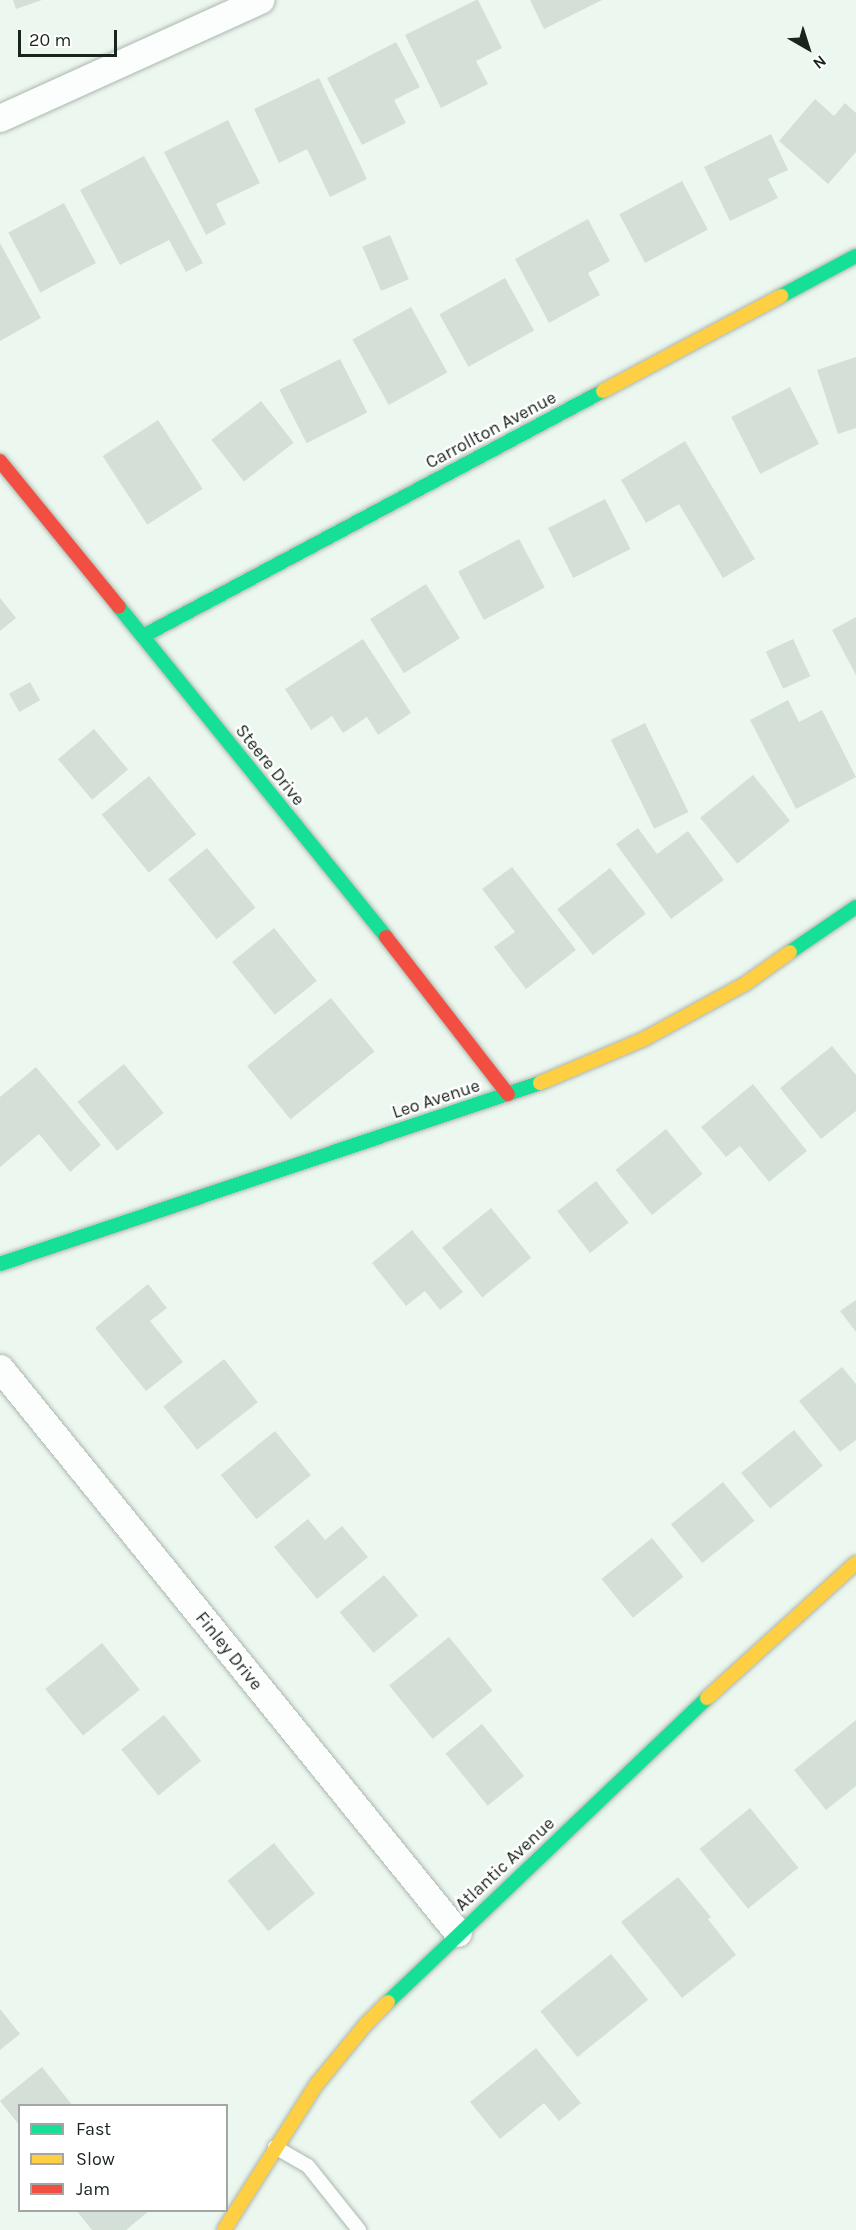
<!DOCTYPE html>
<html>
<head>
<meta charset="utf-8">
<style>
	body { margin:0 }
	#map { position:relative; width:856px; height:2230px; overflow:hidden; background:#ecf8ef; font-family:Karla,sans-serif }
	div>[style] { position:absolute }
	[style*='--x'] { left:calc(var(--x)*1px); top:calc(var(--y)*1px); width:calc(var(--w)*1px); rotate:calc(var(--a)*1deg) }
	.building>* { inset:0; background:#d4e0d7; transform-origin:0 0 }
	.roads { filter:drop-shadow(0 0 2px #acb6ae) drop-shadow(0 0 2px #acb6ae) }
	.lane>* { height:14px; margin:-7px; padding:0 7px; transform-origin:7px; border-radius:7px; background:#fcfefd }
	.street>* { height:27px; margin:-13.5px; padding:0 13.5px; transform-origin:13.5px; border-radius:13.5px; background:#fcfefd }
	.fast>* { height:14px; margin:-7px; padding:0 7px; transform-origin:7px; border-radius:7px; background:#16e098 }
	.slow>* { height:14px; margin:-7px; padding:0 7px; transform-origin:7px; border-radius:7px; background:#ffcf43 }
	.jam>* { height:14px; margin:-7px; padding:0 7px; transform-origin:7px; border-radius:7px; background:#f24e42 }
	span { translate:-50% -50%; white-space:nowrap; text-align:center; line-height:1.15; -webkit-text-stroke:4.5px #fff; paint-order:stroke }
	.street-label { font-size:18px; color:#19241c }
	.legend { position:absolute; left:18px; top:2104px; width:210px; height:108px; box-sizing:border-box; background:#fff; border:2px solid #a3a7a4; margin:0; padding:8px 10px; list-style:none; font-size:18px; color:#19241c }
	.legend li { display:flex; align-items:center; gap:12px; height:30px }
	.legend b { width:30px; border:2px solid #a3a7a4 }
	.north { position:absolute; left:778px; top:18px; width:60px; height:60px; -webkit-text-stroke:4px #fff; paint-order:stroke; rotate:141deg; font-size:16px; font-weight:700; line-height:24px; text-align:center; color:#19241c }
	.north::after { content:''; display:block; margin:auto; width:21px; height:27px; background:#19241c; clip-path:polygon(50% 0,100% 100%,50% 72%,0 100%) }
	.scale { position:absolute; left:18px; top:30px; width:99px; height:27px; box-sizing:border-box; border:3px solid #19241c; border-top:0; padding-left:8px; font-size:18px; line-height:21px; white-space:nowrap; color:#19241c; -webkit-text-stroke:4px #fff; paint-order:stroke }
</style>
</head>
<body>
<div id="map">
	<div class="building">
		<i style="clip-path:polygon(13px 0,42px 0,16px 9px)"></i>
		<i style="clip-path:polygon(476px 0,478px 0,502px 48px,476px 61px,488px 84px,441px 108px,405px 35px)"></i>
		<i style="clip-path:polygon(530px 0,602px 0,544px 29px)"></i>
		<i style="clip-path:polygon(396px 42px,420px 87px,394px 100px,406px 123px,362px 145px,327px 78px)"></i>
		<i style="clip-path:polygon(319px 78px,367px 179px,330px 197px,307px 149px,279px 163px,254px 109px)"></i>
		<i style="clip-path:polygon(815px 99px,834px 116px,845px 103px,856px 113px,856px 152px,828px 184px,779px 141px)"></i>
		<i style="clip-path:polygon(228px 120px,260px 183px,216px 204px,226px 224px,206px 235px,164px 152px)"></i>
		<i style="clip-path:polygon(771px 134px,788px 170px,768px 179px,778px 198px,730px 221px,704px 167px)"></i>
		<i style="clip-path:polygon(144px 156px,203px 263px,186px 272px,169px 240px,120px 265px,80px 190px)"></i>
		<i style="left:682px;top:181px;width:55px;height:71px;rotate:62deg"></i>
		<i style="left:64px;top:203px;width:68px;height:63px;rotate:62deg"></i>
		<i style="clip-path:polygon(588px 219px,610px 261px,588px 273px,600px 295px,549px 323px,515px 259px)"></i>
		<i style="left:390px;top:235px;width:48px;height:30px;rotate:67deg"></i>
		<i style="clip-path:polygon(0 243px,41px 318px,0 341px)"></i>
		<i style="left:505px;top:278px;width:60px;height:75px;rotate:61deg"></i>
		<i style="left:411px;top:307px;width:75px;height:67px;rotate:61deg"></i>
		<i style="clip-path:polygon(856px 357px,856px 428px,838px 434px,817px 370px)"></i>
		<i style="left:340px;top:359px;width:60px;height:68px;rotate:63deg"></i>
		<i style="left:790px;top:387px;width:64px;height:66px;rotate:63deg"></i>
		<i style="left:261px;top:401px;width:53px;height:63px;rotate:52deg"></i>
		<i style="left:158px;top:420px;width:82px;height:66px;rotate:57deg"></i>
		<i style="clip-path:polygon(685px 441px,755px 559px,723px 578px,679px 504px,646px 523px,621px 480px)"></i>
		<i style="left:605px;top:499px;width:56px;height:64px;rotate:63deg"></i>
		<i style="left:519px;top:539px;width:55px;height:69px;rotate:62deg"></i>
		<i style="left:426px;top:584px;width:64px;height:66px;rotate:58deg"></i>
		<i style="clip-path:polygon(0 598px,16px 618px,0 631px)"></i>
		<i style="clip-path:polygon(856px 617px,856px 675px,832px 630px)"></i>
		<i style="clip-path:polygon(363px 639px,411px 713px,378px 735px,367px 717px,343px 733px,332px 716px,311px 730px,285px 689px)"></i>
		<i style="left:793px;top:639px;width:41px;height:30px;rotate:65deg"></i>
		<i style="left:30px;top:682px;width:21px;height:24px;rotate:61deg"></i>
		<i style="clip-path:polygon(788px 700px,799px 722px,822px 710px,856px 777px,796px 809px,750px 720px)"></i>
		<i style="left:645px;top:723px;width:99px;height:38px;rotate:64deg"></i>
		<i style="left:94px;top:729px;width:53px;height:47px;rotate:50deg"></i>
		<i style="left:753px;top:775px;width:59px;height:68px;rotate:51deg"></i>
		<i style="left:149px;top:776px;width:75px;height:61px;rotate:51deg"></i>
		<i style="clip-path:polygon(638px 828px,657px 854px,688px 831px,724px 880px,671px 919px,616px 844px)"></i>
		<i style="left:207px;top:848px;width:77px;height:50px;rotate:51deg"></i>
		<i style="clip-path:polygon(512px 867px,576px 950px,526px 989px,494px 947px,515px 932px,482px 889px)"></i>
		<i style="left:610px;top:868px;width:58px;height:67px;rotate:52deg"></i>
		<i style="left:274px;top:928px;width:68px;height:54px;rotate:51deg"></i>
		<i style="left:331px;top:998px;width:69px;height:108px;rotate:51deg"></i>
		<i style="clip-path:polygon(832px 1046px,856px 1075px,856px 1111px,821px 1139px,780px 1088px)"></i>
		<i style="left:124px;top:1064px;width:63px;height:60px;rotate:51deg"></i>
		<i style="clip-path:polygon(36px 1067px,101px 1145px,70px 1172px,39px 1134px,0 1167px,0 1097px)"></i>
		<i style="clip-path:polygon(753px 1084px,807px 1151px,769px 1182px,740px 1146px,726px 1157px,701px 1127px)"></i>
		<i style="left:666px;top:1129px;width:58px;height:65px;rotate:51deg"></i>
		<i style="left:596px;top:1181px;width:53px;height:49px;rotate:52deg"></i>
		<i style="left:491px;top:1208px;width:64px;height:63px;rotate:51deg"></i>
		<i style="clip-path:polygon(412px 1230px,463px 1292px,440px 1310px,425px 1291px,406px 1306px,372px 1263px)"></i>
		<i style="clip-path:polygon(148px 1284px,167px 1308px,150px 1321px,183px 1362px,146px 1391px,95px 1328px)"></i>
		<i style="clip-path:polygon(856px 1300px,856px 1332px,840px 1311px)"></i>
		<i style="left:224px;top:1359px;width:55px;height:77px;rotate:52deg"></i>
		<i style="clip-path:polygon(842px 1367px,856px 1384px,856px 1440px,840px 1452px,799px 1401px)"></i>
		<i style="left:794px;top:1430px;width:46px;height:68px;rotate:51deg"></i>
		<i style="left:275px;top:1431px;width:57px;height:70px;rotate:51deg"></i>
		<i style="left:723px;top:1482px;width:50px;height:67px;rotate:51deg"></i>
		<i style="clip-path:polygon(308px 1519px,325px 1540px,342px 1526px,368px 1557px,317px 1599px,274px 1547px)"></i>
		<i style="left:652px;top:1538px;width:50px;height:65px;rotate:51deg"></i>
		<i style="left:384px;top:1575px;width:53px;height:58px;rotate:50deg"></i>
		<i style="left:449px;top:1637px;width:69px;height:77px;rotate:51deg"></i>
		<i style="left:102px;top:1643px;width:60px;height:73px;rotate:51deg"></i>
		<i style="left:164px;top:1715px;width:59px;height:55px;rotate:51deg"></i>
		<i style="clip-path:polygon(856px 1720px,856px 1786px,826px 1810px,794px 1770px)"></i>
		<i style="left:482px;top:1724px;width:67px;height:47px;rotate:51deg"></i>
		<i style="left:750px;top:1808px;width:77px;height:65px;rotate:51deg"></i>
		<i style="left:274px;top:1843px;width:65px;height:60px;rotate:51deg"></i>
		<i style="clip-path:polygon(678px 1877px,711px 1917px,708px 1919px,736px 1955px,682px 1998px,621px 1922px)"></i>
		<i style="left:611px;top:1954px;width:59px;height:91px;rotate:51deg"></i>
		<i style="clip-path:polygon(0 2009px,20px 2034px,0 2050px)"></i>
		<i style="clip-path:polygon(536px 2048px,581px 2103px,559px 2121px,544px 2103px,500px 2139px,470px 2102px)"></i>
		<i style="clip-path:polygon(42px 2067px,73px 2106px,20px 2106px,20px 2126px,0 2101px)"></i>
		<i style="clip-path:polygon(76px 2210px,150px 2210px,126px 2230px,92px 2230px)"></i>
	</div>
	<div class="roads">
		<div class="lane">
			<i style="--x:275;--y:2147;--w:38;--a:30"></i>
			<i style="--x:308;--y:2166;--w:82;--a:51.4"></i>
		</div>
		<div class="street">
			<i style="--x:0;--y:118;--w:286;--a:-24.4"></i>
			<i style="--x:0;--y:1368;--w:727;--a:50.97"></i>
		</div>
		<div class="fast">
			<i style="--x:781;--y:296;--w:85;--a:-28.1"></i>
			<i style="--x:119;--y:607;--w:424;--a:51"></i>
			<i style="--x:143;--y:636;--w:521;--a:-28.04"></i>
			<i style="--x:790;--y:952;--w:80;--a:-34.3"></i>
			<i style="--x:0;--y:1264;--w:570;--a:-18.53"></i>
			<i style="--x:388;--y:2002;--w:441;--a:-43.6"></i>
		</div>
		<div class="slow">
			<i style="--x:603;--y:391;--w:202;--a:-28.1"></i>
			<i style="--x:540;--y:1083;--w:113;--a:-22.9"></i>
			<i style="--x:644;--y:1039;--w:115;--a:-28.6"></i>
			<i style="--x:745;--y:984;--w:55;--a:-35.4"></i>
			<i style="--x:707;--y:1698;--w:201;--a:-42.2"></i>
			<i style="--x:224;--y:2230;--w:172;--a:-57.6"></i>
			<i style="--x:316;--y:2085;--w:79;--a:-50.7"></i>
			<i style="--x:366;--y:2024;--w:31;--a:-45"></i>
		</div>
		<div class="jam">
			<i style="--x:0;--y:461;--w:188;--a:50.8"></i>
			<i style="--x:386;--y:937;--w:199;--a:52.2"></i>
		</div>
	</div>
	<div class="street-label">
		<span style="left:491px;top:430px;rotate:-28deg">Carrollton Avenue</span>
		<span style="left:270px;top:765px;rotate:51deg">Steere Drive</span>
		<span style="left:436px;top:1099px;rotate:-18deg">Leo Avenue</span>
		<span style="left:229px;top:1651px;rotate:51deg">Finley Drive</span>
		<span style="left:505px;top:1864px;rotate:-43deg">Atlantic Avenue</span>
	</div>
	<ul class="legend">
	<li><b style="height:8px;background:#16e098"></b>Fast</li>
	<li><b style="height:8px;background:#ffcf43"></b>Slow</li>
	<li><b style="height:8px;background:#f24e42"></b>Jam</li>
	</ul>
	<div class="north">N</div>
	<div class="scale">20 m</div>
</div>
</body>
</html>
